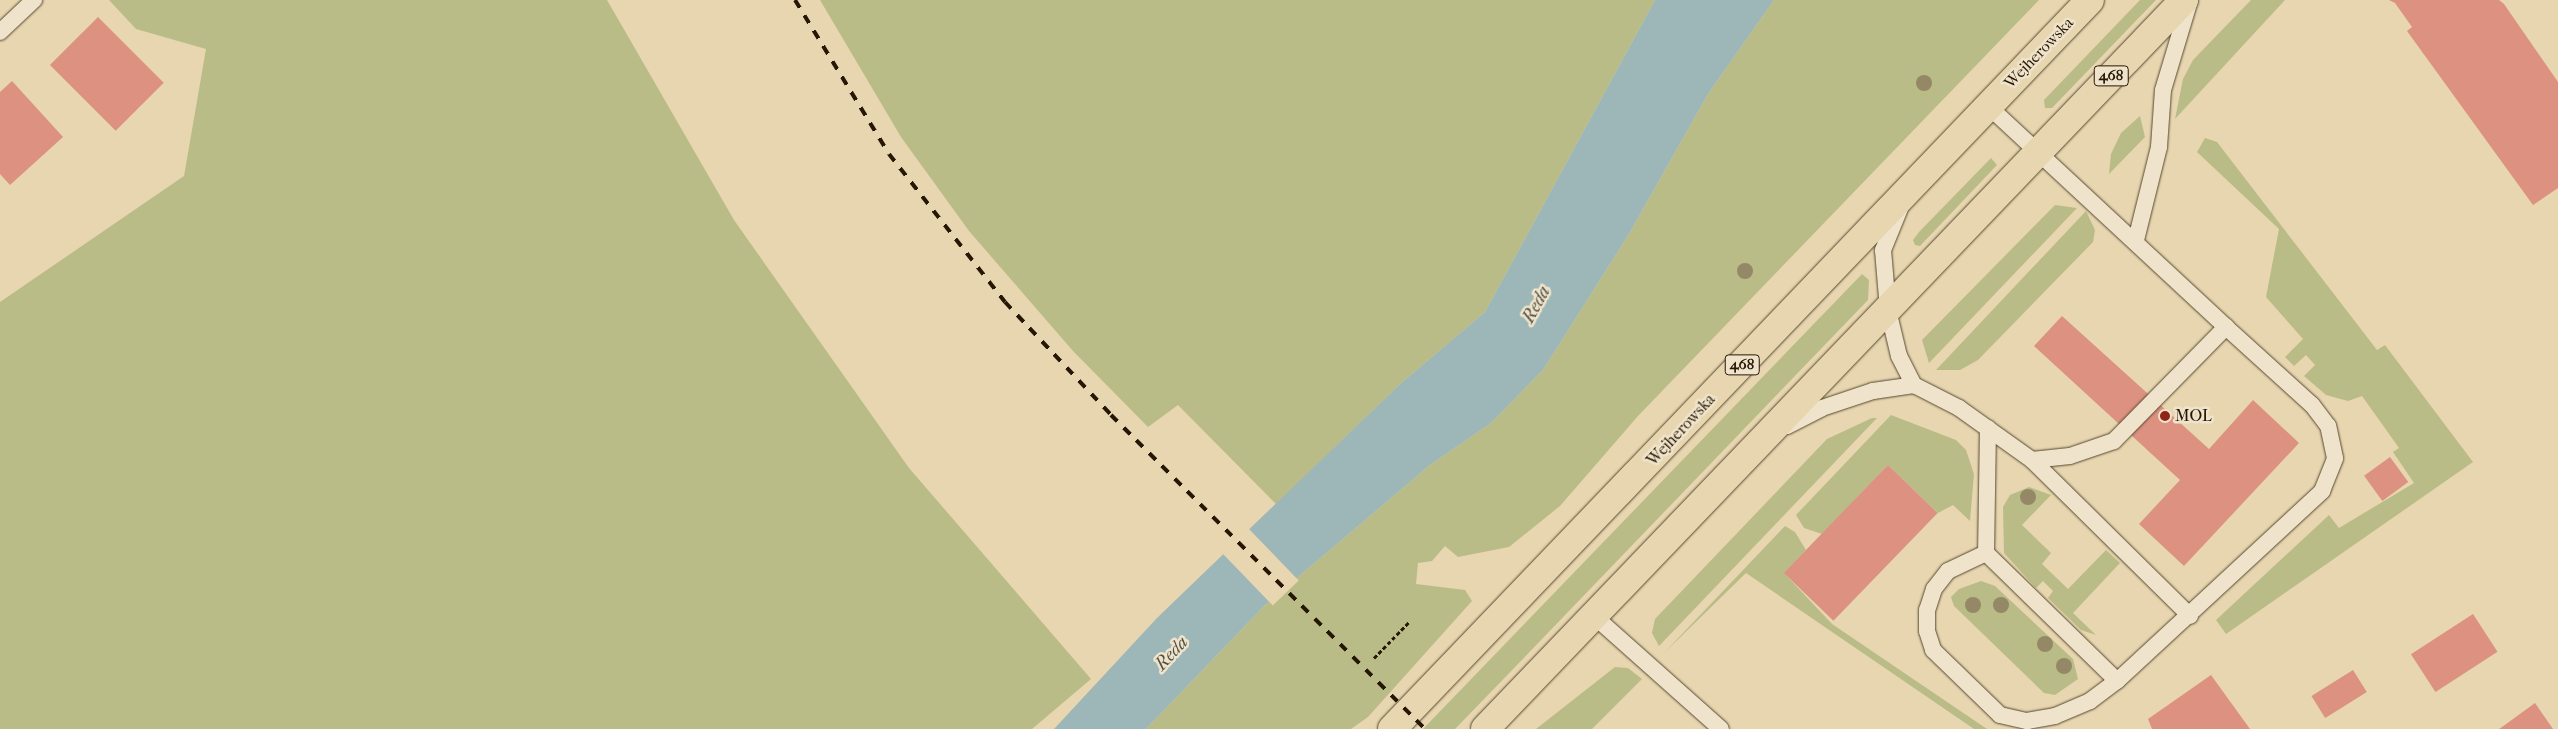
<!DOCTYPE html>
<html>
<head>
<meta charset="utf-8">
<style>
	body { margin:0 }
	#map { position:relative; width:2558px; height:729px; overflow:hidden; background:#e7d6af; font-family:"IM FELL French Canon",serif }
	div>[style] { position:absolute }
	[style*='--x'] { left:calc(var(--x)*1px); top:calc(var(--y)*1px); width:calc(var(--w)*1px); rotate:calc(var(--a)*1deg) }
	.green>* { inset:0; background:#babc87 }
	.water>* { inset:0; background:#9db6b7 }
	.pier>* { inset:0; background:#e7d6af; transform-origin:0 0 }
	.building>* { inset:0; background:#dc9181; transform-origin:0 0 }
	.path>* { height:3px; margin-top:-1.5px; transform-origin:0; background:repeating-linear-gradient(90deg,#261704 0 4px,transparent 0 6.5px) }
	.roads { filter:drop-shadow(0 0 1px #56472f) drop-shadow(0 0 1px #56472f) }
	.lane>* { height:16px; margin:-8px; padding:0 8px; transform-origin:8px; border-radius:8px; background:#efe4cb }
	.primary>* { height:28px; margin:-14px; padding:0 14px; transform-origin:14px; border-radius:14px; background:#e7d6af }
	.rail>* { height:4px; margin-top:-2px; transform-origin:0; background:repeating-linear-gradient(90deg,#261704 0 9px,transparent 0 18px) }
	.trees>* { width:16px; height:16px; margin:-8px; border-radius:50%; background:#958866 }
	.dots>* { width:14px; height:14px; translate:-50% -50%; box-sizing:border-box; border:2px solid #efe4cb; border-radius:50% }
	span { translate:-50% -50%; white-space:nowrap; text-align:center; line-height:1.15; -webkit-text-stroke:5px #efe4cb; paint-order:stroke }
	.shield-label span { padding:1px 4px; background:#efe4cb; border:1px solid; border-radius:4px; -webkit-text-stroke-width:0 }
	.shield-label { font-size:15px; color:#261704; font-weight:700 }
	.street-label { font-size:16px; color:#261704 }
	.poi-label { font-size:16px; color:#261704 }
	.left { translate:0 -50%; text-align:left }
	.water-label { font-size:18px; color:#504f43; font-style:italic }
</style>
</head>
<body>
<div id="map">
	<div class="green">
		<i style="clip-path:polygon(109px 0,607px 0,734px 220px,909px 468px,1091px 679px,1032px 729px,0 729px,0 302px,184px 176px,206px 49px,136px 29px)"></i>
		<i style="clip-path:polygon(820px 0,1655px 0,1485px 312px,1400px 384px,1276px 504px,1178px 405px,1148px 427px,1073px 351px,969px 231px,901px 137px)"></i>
		<i style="clip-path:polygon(1774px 0,2039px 0,1638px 416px,1560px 506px,1509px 547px,1458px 557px,1445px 546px,1432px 561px,1418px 563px,1416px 584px,1465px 590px,1472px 601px,1368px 717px,1351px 729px,1146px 729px,1265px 605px,1430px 465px,1491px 423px,1543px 370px,1629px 234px,1708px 94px)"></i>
		<i style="clip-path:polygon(2140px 0,2156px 0,2052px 108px,2045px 108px,2044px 100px)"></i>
		<i style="clip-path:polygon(2251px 0,2285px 0,2175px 119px,2183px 79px,2193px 60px)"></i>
		<i style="clip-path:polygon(2140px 116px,2145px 137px,2109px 174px,2111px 154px,2121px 133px)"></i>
		<i style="clip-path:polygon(2205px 138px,2217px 142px,2377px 350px,2385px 345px,2473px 462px,2226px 634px,2216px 620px,2329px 515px,2339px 528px,2414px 483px,2393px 452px,2399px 448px,2362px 396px,2348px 401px,2326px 395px,2304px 376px,2315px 365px,2306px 355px,2294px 366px,2285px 357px,2303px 339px,2266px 297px,2279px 229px,2197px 152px)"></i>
		<i style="clip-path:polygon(1991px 158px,1997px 165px,1920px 246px,1915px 245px,1913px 240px,1919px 232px)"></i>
		<i style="clip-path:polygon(2055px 205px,2077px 208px,1929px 363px,1922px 340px)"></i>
		<i style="clip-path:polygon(2086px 211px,2095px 230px,2093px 242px,1978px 360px,1960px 370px,1936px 370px)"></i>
		<i style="clip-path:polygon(1862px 274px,1869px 280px,1868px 300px,1519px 663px,1455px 729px,1423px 729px)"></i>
		<i style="clip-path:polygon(1891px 415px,1956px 440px,1966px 450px,1974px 474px,1970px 521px,1953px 505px,1938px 513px,1888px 465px,1822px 534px,1804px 528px,1796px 515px)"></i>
		<i style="clip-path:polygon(1872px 418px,1877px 418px,1659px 646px,1652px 633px,1655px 619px,1827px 439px)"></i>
		<i style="clip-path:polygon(2029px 487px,2051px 495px,2022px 525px,2051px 553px,2042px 564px,2068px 589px,2106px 550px,2120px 563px,2073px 613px,2096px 635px,2081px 630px,2048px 598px,2053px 591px,2043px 581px,2036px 588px,2004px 553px,2003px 507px,2010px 495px)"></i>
		<i style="clip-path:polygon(1785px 526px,1795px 532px,1806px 550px,1784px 573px,1832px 624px,1987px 729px,1974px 729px,1746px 573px,1664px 653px)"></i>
		<i style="clip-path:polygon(1981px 581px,1995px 586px,2073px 659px,2078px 679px,2055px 695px,2044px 693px,1954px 606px,1951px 597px,1959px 589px)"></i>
		<i style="clip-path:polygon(1615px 667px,1628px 668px,1642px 679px,1592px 729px,1536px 729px)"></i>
	</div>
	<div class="water">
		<i style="clip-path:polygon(1655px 0,1774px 0,1708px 94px,1629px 234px,1543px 370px,1491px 423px,1430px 465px,1265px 605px,1146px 729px,1054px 729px,1157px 618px,1400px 384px,1485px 312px)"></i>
	</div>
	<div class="pier">
		<i style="left:1248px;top:528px;width:73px;height:36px;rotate:46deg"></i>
	</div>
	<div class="building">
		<i style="clip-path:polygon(2389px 0,2499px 0,2504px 4px,2558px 82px,2558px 188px,2533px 205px,2407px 31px,2412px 27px,2395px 3px)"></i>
		<i style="left:98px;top:17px;width:93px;height:68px;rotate:45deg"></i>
		<i style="clip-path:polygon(12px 81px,63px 137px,10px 185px,0 174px,0 92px)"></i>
		<i style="clip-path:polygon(2062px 316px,2209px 449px,2253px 400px,2299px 443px,2184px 566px,2139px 524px,2180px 480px,2034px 346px)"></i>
		<i style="left:2390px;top:457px;width:31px;height:32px;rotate:54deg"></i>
		<i style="left:1888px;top:465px;width:69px;height:150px;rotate:44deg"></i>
		<i style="left:2473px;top:614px;width:45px;height:74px;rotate:57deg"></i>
		<i style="left:2353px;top:670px;width:26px;height:49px;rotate:58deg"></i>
		<i style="clip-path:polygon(2211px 675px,2250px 729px,2152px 729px,2148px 719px)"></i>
		<i style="clip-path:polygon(2535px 703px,2553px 729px,2499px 729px,2502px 727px)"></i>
	</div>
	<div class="path">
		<i style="--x:1374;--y:658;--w:52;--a:-45.8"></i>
	</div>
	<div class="roads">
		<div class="lane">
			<i style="--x:0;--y:32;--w:47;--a:-43.3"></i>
			<i style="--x:1901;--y:206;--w:48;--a:112.2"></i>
			<i style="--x:1883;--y:250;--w:60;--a:85.2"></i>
			<i style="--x:1888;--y:310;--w:47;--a:76.6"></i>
			<i style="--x:1899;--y:356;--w:33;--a:63"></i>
			<i style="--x:2136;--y:240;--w:96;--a:-76.1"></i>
			<i style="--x:2159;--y:147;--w:57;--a:-86"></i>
			<i style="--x:2163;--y:90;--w:94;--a:-73.3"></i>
			<i style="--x:1787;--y:426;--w:39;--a:-27"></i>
			<i style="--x:1822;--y:408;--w:54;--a:-18.4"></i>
			<i style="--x:1873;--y:391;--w:41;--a:-8.3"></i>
			<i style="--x:1914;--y:385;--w:51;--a:27.1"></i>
			<i style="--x:1959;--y:408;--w:90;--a:35.5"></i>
			<i style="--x:2032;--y:460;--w:38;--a:-6"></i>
			<i style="--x:2070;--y:456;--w:46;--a:-18.8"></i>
			<i style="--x:2114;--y:441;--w:160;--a:-45.5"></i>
			<i style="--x:2226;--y:327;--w:326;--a:-137.1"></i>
			<i style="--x:1988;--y:428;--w:125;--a:90.9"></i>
			<i style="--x:1986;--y:553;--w:42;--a:154.7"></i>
			<i style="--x:1948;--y:571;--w:23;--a:128"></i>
			<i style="--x:1934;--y:589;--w:22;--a:108"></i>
			<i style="--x:1927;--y:610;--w:21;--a:90"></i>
			<i style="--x:1927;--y:631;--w:20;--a:72"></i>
			<i style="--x:1933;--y:650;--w:93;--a:44.1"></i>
			<i style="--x:2000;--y:715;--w:28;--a:13"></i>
			<i style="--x:2027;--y:721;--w:28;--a:-10"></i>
			<i style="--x:2055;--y:716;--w:38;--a:-23"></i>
			<i style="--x:2090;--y:701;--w:34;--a:-37"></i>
			<i style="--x:2117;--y:681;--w:280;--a:-42.8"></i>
			<i style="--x:2322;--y:491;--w:35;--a:-68"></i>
			<i style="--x:2335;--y:458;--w:33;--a:-102"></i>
			<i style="--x:2328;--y:426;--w:26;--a:-127"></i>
			<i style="--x:2312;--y:405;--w:116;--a:-137.8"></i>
			<i style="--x:2032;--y:460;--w:222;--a:44.6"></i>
			<i style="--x:1986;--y:553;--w:183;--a:44.3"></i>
			<i style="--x:1594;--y:616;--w:170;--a:41.7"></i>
		</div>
		<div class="primary">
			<i style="--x:1392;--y:729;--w:1009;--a:-46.24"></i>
			<i style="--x:1485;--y:729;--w:1010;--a:-46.2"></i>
		</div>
	</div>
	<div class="rail">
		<i style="--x:795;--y:0;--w:180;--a:58.6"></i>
		<i style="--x:889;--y:154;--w:188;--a:51.9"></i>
		<i style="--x:1005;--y:302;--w:155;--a:46.8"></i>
		<i style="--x:1111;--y:415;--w:444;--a:45"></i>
	</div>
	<div class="trees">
		<i style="left:1924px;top:83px"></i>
		<i style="left:1745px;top:271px"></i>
		<i style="left:2028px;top:497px"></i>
		<i style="left:1973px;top:605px"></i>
		<i style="left:2001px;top:605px"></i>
		<i style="left:2045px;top:644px"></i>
		<i style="left:2064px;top:666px"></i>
	</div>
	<div class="dots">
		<i style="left:2165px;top:416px;background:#8f2418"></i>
	</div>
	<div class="shield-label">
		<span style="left:2111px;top:76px">468</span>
		<span style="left:1742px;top:365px">468</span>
	</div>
	<div class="street-label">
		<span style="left:2039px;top:53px;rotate:-46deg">Wejherowska</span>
		<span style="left:1681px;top:430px;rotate:-47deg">Wejherowska</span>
	</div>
	<div class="poi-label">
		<span class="left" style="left:2175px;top:416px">MOL</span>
	</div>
	<div class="water-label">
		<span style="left:1537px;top:305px;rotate:-61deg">Reda</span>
		<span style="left:1172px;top:654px;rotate:-47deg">Reda</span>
	</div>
</div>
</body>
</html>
